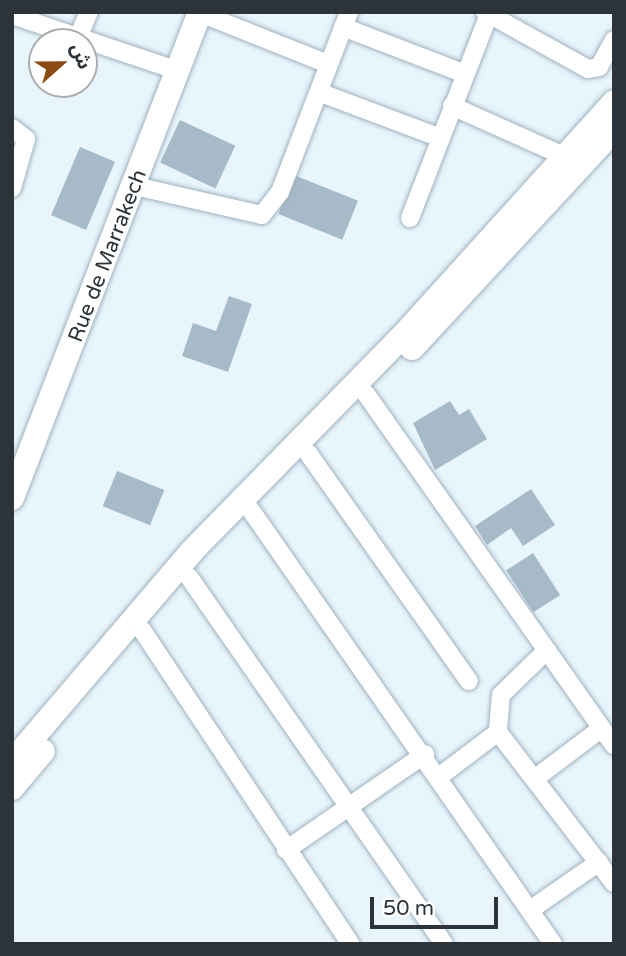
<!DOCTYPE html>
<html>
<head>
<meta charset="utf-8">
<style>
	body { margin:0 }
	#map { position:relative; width:626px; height:956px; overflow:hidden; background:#e9f5fd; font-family:"Varela Round","Noto Sans Arabic",sans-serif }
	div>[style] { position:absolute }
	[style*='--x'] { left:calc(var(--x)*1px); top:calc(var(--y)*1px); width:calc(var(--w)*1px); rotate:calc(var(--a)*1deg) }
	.building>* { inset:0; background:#a6bac7; transform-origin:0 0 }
	.roads { filter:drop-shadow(0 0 2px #9fb2bf) drop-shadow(0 0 2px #9fb2bf) }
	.street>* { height:18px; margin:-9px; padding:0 9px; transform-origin:9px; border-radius:9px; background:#fff }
	.secondary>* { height:24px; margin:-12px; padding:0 12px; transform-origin:12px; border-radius:12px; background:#fff }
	span { translate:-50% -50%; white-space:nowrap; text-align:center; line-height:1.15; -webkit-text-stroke:5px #fff; paint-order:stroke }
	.street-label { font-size:21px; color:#2c3439 }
	.frame { position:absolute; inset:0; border:14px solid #2c3439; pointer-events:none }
	.north { position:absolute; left:28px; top:28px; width:70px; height:70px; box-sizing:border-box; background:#fff; border:2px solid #abaeb0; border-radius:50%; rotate:69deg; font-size:19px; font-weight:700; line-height:28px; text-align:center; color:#2c3439 }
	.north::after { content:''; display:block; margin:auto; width:24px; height:32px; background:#8a4a10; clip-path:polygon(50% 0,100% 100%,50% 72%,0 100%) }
	.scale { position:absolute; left:370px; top:897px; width:128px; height:32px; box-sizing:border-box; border:4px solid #2c3439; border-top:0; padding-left:9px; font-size:21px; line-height:24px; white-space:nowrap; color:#2c3439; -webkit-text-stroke:5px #fff; paint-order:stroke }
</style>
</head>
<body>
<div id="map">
	<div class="building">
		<i style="left:180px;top:120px;width:61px;height:47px;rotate:25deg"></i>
		<i style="left:80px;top:147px;width:38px;height:74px;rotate:23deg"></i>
		<i style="left:294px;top:175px;width:69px;height:42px;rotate:22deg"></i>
		<i style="clip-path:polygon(229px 296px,252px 304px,228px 372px,182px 356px,193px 323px,216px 331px)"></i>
		<i style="clip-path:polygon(450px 401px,459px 415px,469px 409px,487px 439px,435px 470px,413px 423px)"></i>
		<i style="left:117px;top:471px;width:51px;height:38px;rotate:22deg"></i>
		<i style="clip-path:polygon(531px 489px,555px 525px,523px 546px,511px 528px,487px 545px,475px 526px)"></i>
		<i style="left:533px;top:553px;width:50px;height:32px;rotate:57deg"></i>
	</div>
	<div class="roads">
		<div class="street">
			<i style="--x:485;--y:12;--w:118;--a:29"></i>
			<i style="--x:588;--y:69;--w:11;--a:-10"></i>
			<i style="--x:599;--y:67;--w:31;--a:-61"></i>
			<i style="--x:200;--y:13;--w:138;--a:21.7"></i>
			<i style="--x:12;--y:15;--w:175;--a:18.6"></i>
			<i style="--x:343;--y:27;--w:129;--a:21"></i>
			<i style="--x:77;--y:40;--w:30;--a:-67"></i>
			<i style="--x:321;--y:93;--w:128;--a:20.6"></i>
			<i style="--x:452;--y:106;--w:123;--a:24.1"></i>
			<i style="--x:12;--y:128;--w:18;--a:38"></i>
			<i style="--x:26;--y:139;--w:51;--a:105.9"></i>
			<i style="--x:135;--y:186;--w:130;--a:12.9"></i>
			<i style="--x:262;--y:215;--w:29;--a:-52"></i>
			<i style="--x:280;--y:192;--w:193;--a:-69"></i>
			<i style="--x:410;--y:218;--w:219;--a:-68.8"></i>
			<i style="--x:366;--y:394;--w:430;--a:54.8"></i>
			<i style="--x:308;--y:453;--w:279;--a:54.8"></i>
			<i style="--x:250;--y:509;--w:530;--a:55.14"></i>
			<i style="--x:189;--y:577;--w:447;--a:55.2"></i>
			<i style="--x:142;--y:630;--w:377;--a:56.4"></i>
			<i style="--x:547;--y:650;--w:64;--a:135.6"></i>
			<i style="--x:501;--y:695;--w:37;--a:95"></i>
			<i style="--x:498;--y:732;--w:190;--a:52.5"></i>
			<i style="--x:440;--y:776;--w:73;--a:-37.2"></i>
			<i style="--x:537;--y:777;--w:81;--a:-37"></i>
			<i style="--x:286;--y:850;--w:169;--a:-34.6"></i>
			<i style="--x:530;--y:910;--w:84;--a:-34.8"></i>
		</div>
		<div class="secondary">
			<i style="--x:412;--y:348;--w:297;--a:-47.2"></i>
			<i style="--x:12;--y:498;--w:521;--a:-68.85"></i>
			<i style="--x:12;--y:762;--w:277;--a:-49.5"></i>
			<i style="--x:192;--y:551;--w:313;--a:-45.6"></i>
			<i style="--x:411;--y:327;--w:303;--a:-47.9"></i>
			<i style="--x:12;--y:788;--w:48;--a:-50"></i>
		</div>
	</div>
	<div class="street-label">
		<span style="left:108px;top:256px;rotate:-69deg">Rue de Marrakech</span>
	</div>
	<div class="frame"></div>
	<div class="north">ش</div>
	<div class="scale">50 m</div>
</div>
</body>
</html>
